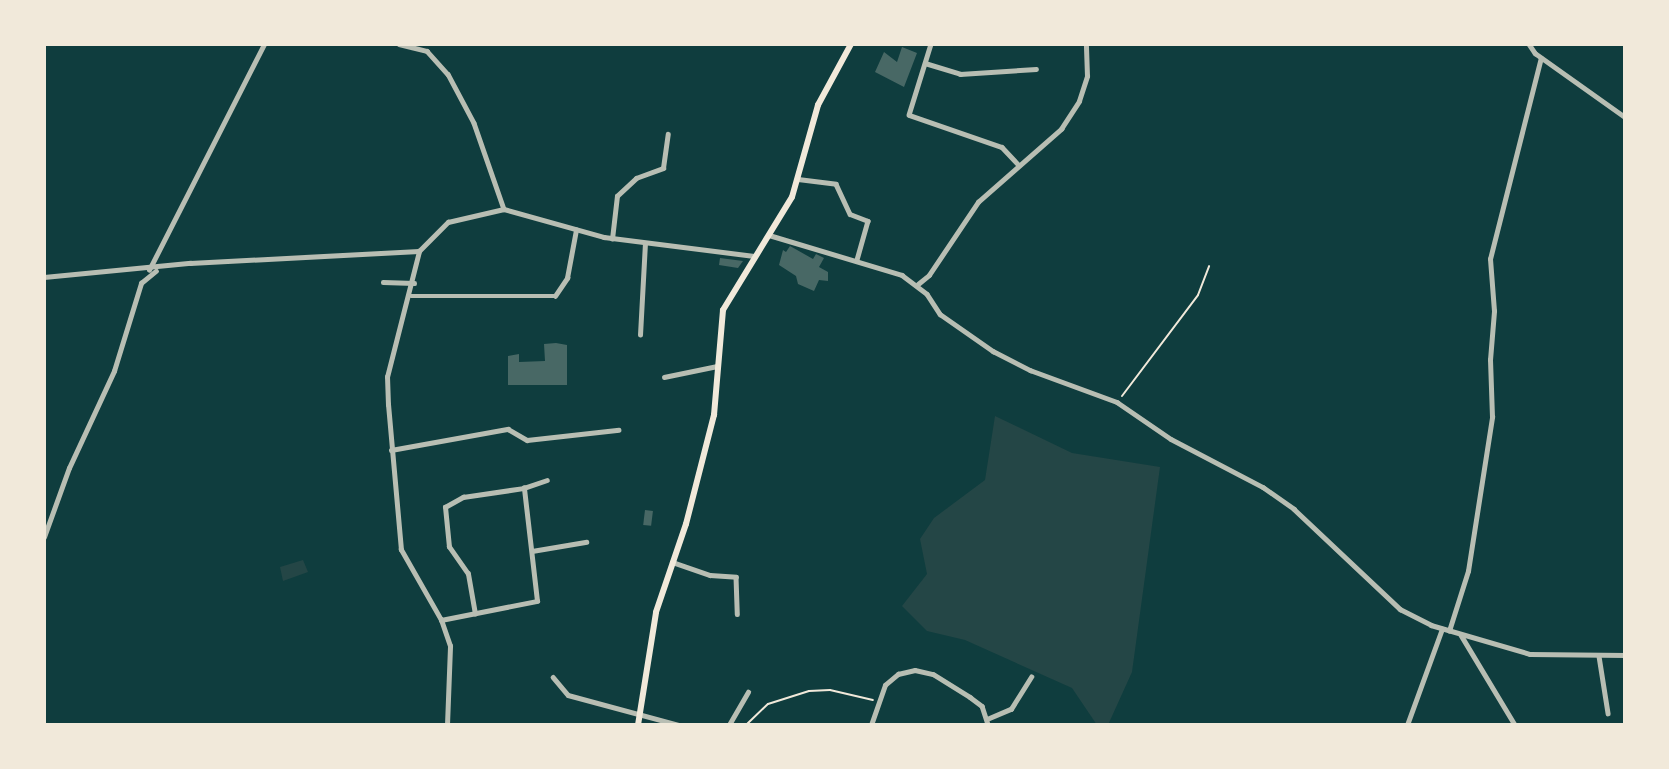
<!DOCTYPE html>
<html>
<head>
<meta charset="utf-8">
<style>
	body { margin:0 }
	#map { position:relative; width:1669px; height:769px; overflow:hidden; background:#0f3d3e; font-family:Literata,serif }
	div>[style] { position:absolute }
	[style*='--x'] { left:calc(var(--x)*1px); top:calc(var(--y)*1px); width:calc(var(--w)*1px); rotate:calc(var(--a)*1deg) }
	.green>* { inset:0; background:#244646 }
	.building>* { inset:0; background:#486865; transform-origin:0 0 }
	.path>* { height:2px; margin:-1px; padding:0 1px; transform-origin:1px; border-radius:1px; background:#f1e9da }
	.minor>* { height:4.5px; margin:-2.25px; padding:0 2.25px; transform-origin:2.25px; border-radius:2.25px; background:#b8beb3 }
	.secondary>* { height:6px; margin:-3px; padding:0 3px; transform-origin:3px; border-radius:3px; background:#f1e9da }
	span { translate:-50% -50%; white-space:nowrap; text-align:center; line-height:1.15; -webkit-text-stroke:7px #f1e9da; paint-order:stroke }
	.frame { position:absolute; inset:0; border:46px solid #f1e9da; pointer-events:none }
</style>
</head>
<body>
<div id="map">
	<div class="green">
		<i style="clip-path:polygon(995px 416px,1072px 453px,1160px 467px,1132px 672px,1108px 725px,1097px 725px,1072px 688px,965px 640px,927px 631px,902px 606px,927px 574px,920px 539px,934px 518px,985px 480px)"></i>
		<i style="clip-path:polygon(303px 560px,308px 572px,283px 581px,280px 567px)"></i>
	</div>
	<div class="building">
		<i style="clip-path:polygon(902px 47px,917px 53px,904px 87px,875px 72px,884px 52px,897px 62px)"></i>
		<i style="clip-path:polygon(790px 246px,813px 259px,816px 254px,824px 258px,819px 267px,828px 272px,828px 281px,819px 280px,814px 291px,798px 284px,796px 276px,779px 265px,783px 250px,786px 252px)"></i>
		<i style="clip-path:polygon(720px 258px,743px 261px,738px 268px,719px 265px)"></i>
		<i style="clip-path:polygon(556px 343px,567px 345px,567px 385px,508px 385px,508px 356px,519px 354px,519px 362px,545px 361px,544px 344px)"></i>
		<i style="left:645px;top:510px;width:8px;height:15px;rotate:7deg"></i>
	</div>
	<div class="path">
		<i style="--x:1122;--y:396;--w:126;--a:-53"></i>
		<i style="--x:1198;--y:295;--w:31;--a:-69"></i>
		<i style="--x:746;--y:725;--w:30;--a:-44"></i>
		<i style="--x:768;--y:704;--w:43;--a:-17.6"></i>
		<i style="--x:809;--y:691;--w:21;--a:-3"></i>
		<i style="--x:830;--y:690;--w:44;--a:13.1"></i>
	</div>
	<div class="minor">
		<i style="--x:399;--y:44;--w:29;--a:14"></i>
		<i style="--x:427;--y:51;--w:31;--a:48"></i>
		<i style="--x:448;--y:74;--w:55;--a:62"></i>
		<i style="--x:474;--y:123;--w:91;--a:70.8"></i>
		<i style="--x:931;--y:44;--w:74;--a:107.2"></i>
		<i style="--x:909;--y:115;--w:98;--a:19"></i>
		<i style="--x:1002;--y:147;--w:23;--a:47"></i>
		<i style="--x:1529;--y:44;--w:11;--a:56"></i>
		<i style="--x:1535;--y:53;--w:110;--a:35.4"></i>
		<i style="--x:925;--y:63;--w:37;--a:17"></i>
		<i style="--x:960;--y:74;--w:76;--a:-3.8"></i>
		<i style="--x:798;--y:179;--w:38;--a:7"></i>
		<i style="--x:836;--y:184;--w:33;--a:65"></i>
		<i style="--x:850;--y:214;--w:19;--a:21"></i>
		<i style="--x:868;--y:221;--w:41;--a:105.8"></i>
		<i style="--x:769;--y:235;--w:139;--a:16.7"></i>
		<i style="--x:902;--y:275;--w:31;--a:37"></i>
		<i style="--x:927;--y:294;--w:24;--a:57"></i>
		<i style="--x:940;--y:314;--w:65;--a:34.9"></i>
		<i style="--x:993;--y:351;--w:42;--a:27.2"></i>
		<i style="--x:1030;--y:370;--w:93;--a:20.2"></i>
		<i style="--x:1117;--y:402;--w:65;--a:34.4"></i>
		<i style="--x:1171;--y:439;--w:104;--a:27.6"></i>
		<i style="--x:1263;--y:487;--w:38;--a:35"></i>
		<i style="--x:1294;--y:509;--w:146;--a:43.3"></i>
		<i style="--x:1400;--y:609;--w:35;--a:27"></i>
		<i style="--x:1431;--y:625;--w:103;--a:16.3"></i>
		<i style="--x:1530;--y:654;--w:95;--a:0.6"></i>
		<i style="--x:612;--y:239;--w:43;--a:-83.4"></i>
		<i style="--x:617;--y:196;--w:26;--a:-43"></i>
		<i style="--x:636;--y:178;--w:29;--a:-20"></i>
		<i style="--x:663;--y:168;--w:34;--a:-82"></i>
		<i style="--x:149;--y:270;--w:254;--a:-63"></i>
		<i style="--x:44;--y:277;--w:147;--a:-5.5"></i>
		<i style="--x:190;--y:263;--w:229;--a:-3"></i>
		<i style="--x:383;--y:282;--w:31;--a:2"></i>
		<i style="--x:918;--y:284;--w:14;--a:-39"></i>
		<i style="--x:929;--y:275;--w:88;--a:-56.1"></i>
		<i style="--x:978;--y:202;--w:111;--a:-41.3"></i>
		<i style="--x:1061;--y:129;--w:33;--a:-57"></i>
		<i style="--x:1079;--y:101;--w:26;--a:-72"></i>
		<i style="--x:1087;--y:76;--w:32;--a:-92"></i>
		<i style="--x:411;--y:296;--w:144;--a:0"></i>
		<i style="--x:555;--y:296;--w:22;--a:-56"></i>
		<i style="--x:567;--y:278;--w:49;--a:-79.4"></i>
		<i style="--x:640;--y:335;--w:91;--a:-86.9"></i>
		<i style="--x:664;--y:377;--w:54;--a:-11.7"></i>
		<i style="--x:391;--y:450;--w:119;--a:-10.2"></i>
		<i style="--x:508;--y:429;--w:22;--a:30"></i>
		<i style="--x:527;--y:440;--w:92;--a:-6.3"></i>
		<i style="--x:44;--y:537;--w:73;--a:-70.1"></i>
		<i style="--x:69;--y:468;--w:107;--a:-65.1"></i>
		<i style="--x:114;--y:371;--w:92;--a:-72.9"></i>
		<i style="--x:141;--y:283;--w:19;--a:-39"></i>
		<i style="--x:532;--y:551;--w:55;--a:-9.5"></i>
		<i style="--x:672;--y:562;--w:40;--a:18.9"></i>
		<i style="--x:710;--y:575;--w:26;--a:4"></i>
		<i style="--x:736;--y:577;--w:37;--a:88"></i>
		<i style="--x:475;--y:614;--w:41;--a:-99.9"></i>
		<i style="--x:468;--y:574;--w:33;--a:-125"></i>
		<i style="--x:449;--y:547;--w:40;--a:-95.7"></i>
		<i style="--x:445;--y:507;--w:21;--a:-29"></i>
		<i style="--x:463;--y:497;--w:62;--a:-8.4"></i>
		<i style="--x:441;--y:620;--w:98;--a:-11.2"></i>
		<i style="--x:537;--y:601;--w:114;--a:-96.6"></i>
		<i style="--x:524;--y:488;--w:24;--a:-19"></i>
		<i style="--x:1449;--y:631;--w:63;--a:-72.4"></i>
		<i style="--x:1468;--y:571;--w:156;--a:-81.1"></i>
		<i style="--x:1492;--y:417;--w:57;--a:-92"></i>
		<i style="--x:1490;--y:360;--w:49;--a:-85.3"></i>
		<i style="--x:1494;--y:311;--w:52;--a:-94.4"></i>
		<i style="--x:1490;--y:259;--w:207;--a:-75.8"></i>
		<i style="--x:1461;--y:635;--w:105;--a:59"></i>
		<i style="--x:1599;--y:656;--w:58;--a:81"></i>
		<i style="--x:553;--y:677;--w:23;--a:50"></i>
		<i style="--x:568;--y:695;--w:115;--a:15.1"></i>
		<i style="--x:987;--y:719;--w:26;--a:-23"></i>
		<i style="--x:1011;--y:709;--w:38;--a:-58"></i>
		<i style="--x:447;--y:725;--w:79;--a:-87.8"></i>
		<i style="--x:450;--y:646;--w:28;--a:-109"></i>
		<i style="--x:441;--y:620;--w:81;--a:-119.7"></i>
		<i style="--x:401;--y:550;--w:146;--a:-95.1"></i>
		<i style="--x:388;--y:405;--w:28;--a:-92"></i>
		<i style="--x:387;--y:377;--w:130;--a:-75.7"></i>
		<i style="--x:419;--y:251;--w:41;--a:-45"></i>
		<i style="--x:448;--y:222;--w:57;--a:-13.1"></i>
		<i style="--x:504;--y:209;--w:104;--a:15.6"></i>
		<i style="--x:604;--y:237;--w:151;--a:7.2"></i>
		<i style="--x:729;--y:725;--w:38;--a:-60"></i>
		<i style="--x:871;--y:725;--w:42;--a:-70.7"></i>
		<i style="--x:885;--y:685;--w:17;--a:-40"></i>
		<i style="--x:898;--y:674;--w:17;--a:-13"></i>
		<i style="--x:915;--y:670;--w:18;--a:13"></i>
		<i style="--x:933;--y:674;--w:44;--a:31.9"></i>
		<i style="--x:970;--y:697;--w:15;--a:37"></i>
		<i style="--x:982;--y:706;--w:20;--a:72"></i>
		<i style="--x:1407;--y:725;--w:102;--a:-70"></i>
	</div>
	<div class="secondary">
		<i style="--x:638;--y:725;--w:114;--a:-80.9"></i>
		<i style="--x:656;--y:612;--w:93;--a:-71.2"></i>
		<i style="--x:686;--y:524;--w:113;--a:-75.6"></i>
		<i style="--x:714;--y:415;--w:105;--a:-85.1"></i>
		<i style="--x:723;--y:310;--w:132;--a:-58.6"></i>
		<i style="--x:792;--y:197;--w:96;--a:-74.2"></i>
		<i style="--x:818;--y:105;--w:69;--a:-61.6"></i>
	</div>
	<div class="frame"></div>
</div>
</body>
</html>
